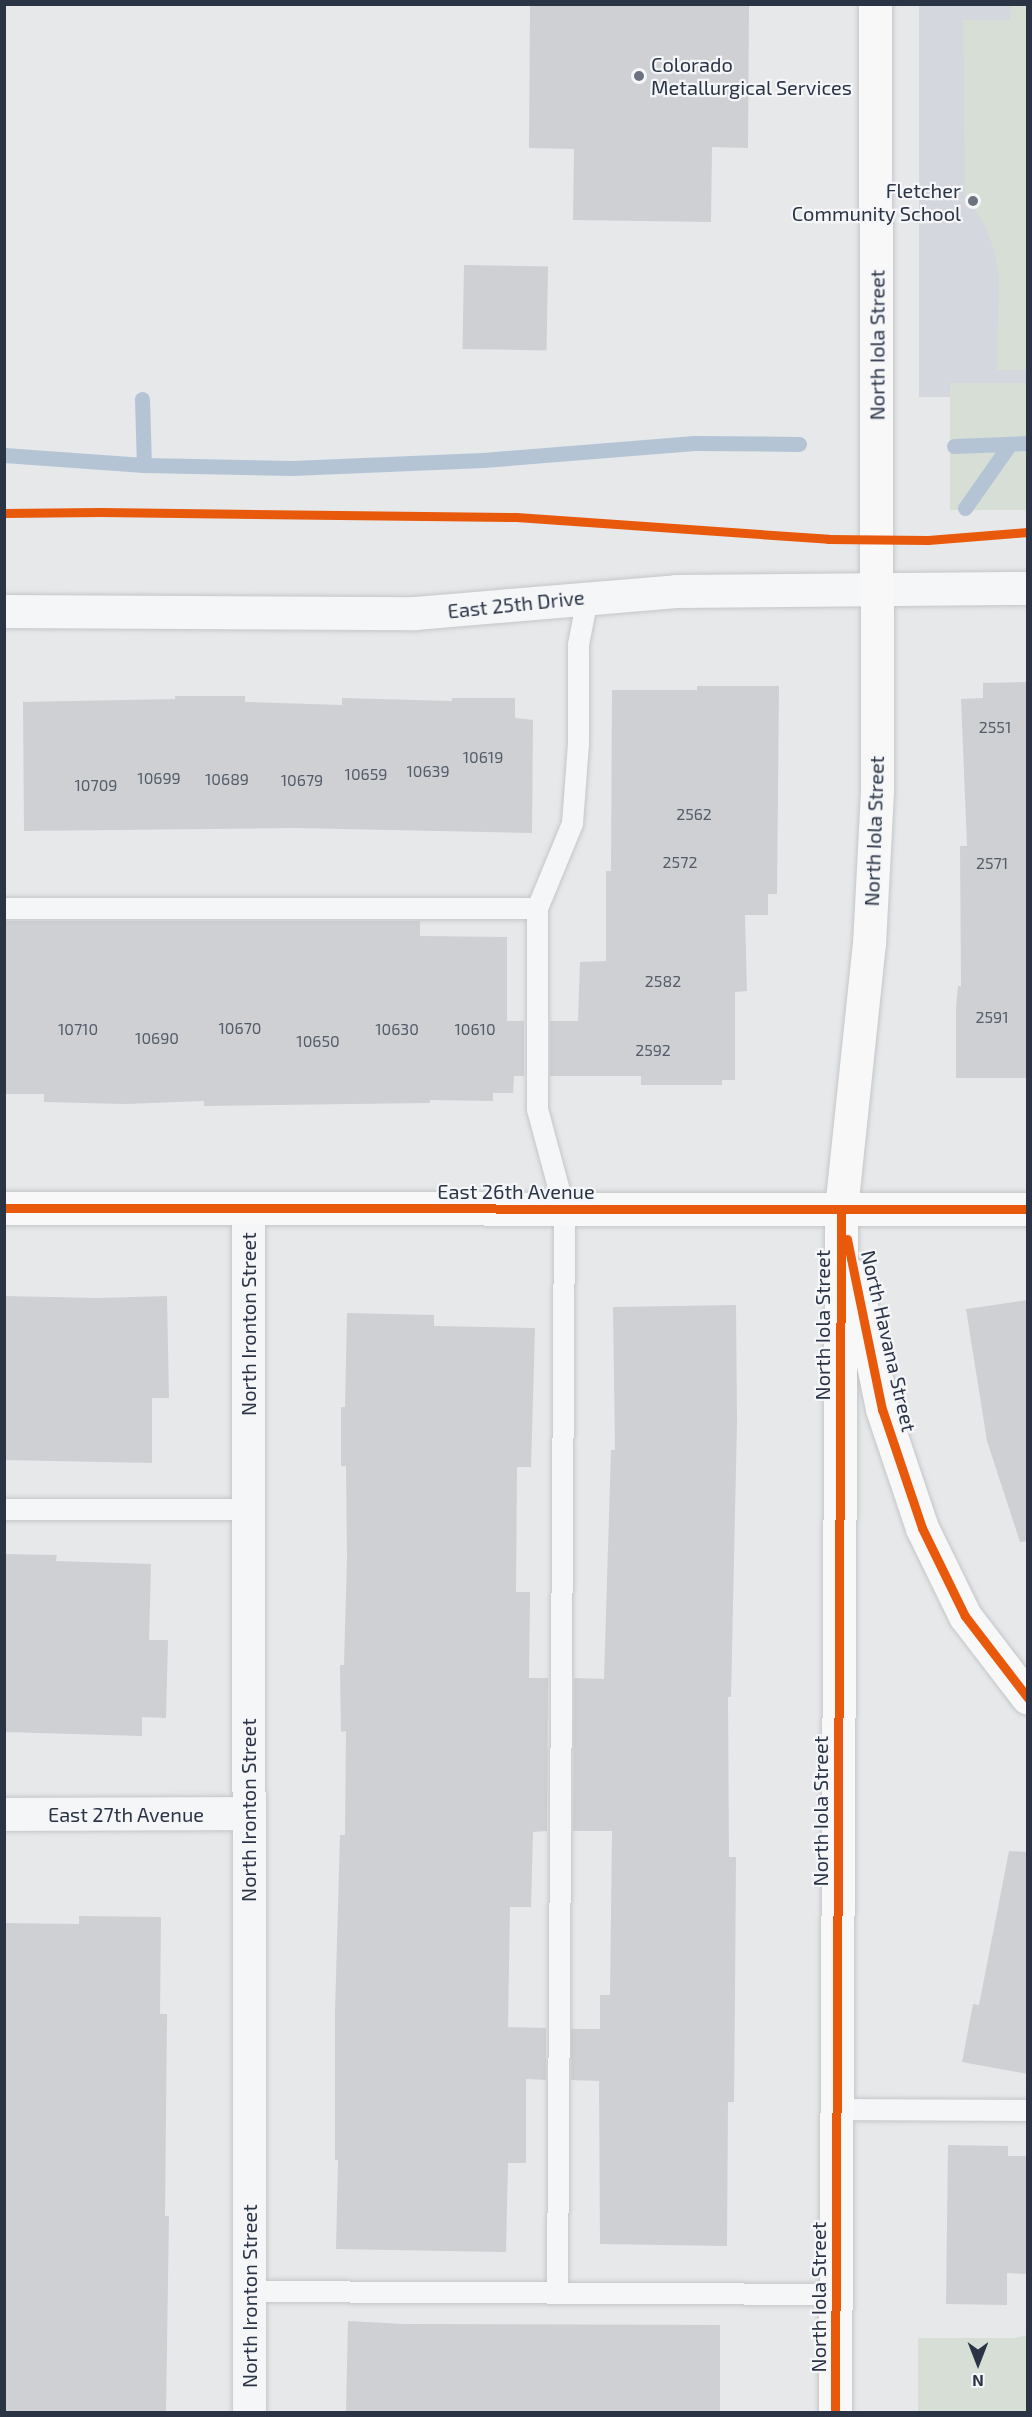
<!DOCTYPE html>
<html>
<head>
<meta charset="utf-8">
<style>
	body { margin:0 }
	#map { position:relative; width:1032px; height:2417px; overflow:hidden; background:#e6e8ea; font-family:"Exo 2",sans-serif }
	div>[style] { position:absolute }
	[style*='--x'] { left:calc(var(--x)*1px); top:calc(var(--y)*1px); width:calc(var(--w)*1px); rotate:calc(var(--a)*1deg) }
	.built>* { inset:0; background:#d4d7dd; transform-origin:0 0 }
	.green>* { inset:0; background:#d6ded6; transform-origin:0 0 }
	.stream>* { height:15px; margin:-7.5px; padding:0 7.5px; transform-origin:7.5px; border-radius:7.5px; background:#b4c4d5 }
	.building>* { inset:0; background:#ced0d3; transform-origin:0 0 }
	.roads { filter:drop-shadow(0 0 2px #c4c6c8) drop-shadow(0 0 2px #c4c6c8) }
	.lane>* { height:21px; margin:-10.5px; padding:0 10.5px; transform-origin:10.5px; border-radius:10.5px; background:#f5f6f7 }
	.street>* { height:33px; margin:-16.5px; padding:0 16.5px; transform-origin:16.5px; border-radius:16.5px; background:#f5f6f7 }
	.secondary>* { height:33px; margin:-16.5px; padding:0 16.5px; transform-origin:16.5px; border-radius:16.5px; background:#f8f8f8 }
	.cycleway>* { height:9px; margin:-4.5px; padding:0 4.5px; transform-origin:4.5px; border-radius:4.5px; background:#e8590c }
	.dots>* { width:16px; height:16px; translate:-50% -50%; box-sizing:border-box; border:3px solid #f4f6f9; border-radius:50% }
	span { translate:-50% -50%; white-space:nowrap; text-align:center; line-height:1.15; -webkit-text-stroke:4.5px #f4f6f9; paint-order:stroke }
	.number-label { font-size:16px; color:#545c69 }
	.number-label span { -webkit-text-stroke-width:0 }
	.poi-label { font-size:20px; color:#2b3445 }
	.left { translate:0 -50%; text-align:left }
	.right { translate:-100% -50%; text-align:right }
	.street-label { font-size:20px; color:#2b3445 }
	.frame { position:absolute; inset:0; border:6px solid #2b3445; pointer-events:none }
	.north { position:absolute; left:948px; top:2333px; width:60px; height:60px; -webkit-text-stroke:4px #f4f6f9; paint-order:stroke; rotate:180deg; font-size:16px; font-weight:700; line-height:24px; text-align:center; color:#2b3445 }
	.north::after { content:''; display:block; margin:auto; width:21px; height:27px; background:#2b3445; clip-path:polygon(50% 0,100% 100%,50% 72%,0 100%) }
</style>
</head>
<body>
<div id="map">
	<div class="built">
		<i style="left:919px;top:5px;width:108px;height:392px"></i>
	</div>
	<div class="green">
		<i style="clip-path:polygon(1011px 5px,1028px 5px,1027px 370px,997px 370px,999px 276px,994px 249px,983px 222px,965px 195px,963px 20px,1010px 20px)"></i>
		<i style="left:950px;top:383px;width:77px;height:127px"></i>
		<i style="clip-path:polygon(1027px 2335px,1027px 2412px,918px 2412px,918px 2338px,1015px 2338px)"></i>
	</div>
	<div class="stream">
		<i style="--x:142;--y:399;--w:66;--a:88.3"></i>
		<i style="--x:954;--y:446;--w:74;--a:-2.3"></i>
		<i style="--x:4;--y:455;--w:140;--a:4.1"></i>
		<i style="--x:144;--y:465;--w:148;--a:1.2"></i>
		<i style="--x:292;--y:468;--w:191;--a:-2.4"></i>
		<i style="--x:483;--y:460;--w:212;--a:-4.6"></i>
		<i style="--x:694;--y:443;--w:105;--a:0.5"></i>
		<i style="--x:965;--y:508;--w:78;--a:-54.9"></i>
	</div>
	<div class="building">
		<i style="clip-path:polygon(530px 4px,749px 4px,748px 148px,712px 147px,711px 222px,573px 220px,574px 149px,529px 148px)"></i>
		<i style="left:464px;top:265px;width:84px;height:84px;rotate:1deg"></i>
		<i style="clip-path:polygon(1028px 682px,1028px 1078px,956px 1078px,956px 1008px,958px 986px,961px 986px,960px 846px,967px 846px,961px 699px,983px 698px,983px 683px)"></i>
		<i style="clip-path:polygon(697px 686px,779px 686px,777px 894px,768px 894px,768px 915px,745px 915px,747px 991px,735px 992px,735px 1080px,722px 1080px,722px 1085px,641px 1085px,641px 1076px,550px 1076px,550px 1021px,578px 1021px,580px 962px,606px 961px,606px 871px,611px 871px,612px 690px,697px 690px)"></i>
		<i style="clip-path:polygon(175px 696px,245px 696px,245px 702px,342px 705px,342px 698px,452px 701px,452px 698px,515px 698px,515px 718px,533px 720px,532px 833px,294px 828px,24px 831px,23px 702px,175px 699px)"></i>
		<i style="clip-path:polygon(4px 921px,420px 921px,420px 936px,507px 937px,507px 1021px,524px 1021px,524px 1076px,514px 1076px,513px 1093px,493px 1093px,493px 1101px,430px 1100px,430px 1103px,204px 1106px,204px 1101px,125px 1104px,44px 1102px,44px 1094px,4px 1094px)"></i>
		<i style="clip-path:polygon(4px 1296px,99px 1298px,167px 1296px,169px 1398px,152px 1398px,152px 1463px,4px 1460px)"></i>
		<i style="clip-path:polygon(1028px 1300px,1028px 1541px,1020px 1542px,987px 1441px,966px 1309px)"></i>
		<i style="clip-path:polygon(736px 1305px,737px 1422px,731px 1697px,728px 1697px,729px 1857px,736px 1857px,735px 1997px,734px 2102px,728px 2102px,727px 2246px,600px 2244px,599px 2081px,571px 2080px,571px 2029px,600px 2029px,600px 1995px,610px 1995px,612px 1831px,573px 1831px,574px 1678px,604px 1679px,611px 1450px,615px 1450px,613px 1307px)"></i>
		<i style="clip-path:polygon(347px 1313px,434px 1315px,434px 1326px,535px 1328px,531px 1467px,517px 1467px,516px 1592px,530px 1592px,529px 1678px,548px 1678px,547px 1831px,533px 1832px,531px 1907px,510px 1907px,508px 2027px,546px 2028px,546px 2080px,526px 2079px,526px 2163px,508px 2163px,506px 2252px,336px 2249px,338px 2160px,335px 2160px,335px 2012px,340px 1835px,345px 1835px,346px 1731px,341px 1732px,340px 1665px,344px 1665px,347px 1557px,346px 1466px,341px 1466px,341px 1407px,345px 1407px)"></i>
		<i style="clip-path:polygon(4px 1554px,57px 1555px,56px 1561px,151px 1564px,149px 1640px,168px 1640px,166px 1718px,142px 1717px,142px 1736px,4px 1732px)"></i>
		<i style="clip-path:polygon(1009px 1851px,1028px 1852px,1028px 2074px,962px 2062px,973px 2004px,979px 2005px)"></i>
		<i style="clip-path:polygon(79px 1916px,161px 1917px,160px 2014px,167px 2014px,165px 2216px,169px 2216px,166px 2412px,4px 2412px,4px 1923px,79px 1924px)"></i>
		<i style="clip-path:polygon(948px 2145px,1008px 2146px,1008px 2156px,1028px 2156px,1028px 2274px,1007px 2273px,1007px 2305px,946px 2304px)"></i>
		<i style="clip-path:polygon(348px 2321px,404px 2324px,720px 2325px,720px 2412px,346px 2412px)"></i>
	</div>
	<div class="roads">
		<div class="lane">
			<i style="--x:4;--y:908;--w:533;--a:0"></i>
			<i style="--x:4;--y:1509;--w:244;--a:0"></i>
			<i style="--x:837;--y:2109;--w:191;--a:0.3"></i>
			<i style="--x:249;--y:2291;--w:587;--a:0.29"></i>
			<i style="--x:557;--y:2293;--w:1084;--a:-89.63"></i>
			<i style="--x:564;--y:1209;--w:104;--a:-105.1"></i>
			<i style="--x:537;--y:1109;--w:201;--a:-90"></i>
			<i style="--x:537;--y:908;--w:92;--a:-67.6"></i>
			<i style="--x:572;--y:823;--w:79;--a:-85.7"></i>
			<i style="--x:578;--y:744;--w:100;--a:-90"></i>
			<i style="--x:578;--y:644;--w:47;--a:-78.9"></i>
		</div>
		<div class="street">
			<i style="--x:4;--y:611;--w:411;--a:0.3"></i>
			<i style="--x:415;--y:613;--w:262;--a:-4.8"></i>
			<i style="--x:676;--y:591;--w:352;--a:-0.5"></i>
			<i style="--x:248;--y:1208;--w:1204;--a:89.95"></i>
			<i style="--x:4;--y:1814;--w:244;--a:-0.2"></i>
		</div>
		<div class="secondary">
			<i style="--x:4;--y:1208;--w:1024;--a:0.06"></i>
			<i style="--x:855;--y:1276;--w:136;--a:78.5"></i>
			<i style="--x:882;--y:1409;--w:126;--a:71.4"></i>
			<i style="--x:922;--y:1528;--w:98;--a:64"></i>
			<i style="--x:965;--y:1616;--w:103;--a:52.5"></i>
			<i style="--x:835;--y:2412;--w:1203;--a:-89.71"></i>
			<i style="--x:841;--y:1209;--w:266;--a:-84"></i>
			<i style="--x:869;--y:944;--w:154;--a:-87"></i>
			<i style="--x:877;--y:790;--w:786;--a:-90.15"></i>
		</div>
	</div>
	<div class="cycleway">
		<i style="--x:4;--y:513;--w:96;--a:-0.6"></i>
		<i style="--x:100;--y:512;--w:416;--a:0.7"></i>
		<i style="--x:516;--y:517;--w:313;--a:4"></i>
		<i style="--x:828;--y:539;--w:100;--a:0.6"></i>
		<i style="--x:928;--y:540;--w:100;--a:-4.6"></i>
		<i style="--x:4;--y:1208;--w:1024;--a:0.06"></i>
		<i style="--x:847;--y:1239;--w:174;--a:78.4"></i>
		<i style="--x:882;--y:1409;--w:126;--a:71.4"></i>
		<i style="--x:922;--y:1528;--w:98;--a:64"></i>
		<i style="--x:965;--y:1616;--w:103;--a:52.5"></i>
		<i style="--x:835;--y:2412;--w:1203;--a:-89.71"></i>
	</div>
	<div class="dots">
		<i style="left:639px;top:76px;background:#6c737f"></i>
		<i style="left:973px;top:201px;background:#6c737f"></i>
	</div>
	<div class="number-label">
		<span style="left:995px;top:727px">2551</span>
		<span style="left:483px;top:757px">10619</span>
		<span style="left:428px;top:771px">10639</span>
		<span style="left:366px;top:774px">10659</span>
		<span style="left:159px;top:778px">10699</span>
		<span style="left:227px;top:779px">10689</span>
		<span style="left:302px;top:780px">10679</span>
		<span style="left:96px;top:785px">10709</span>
		<span style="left:694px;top:814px">2562</span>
		<span style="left:680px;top:862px">2572</span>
		<span style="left:992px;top:863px">2571</span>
		<span style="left:663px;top:981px">2582</span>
		<span style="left:992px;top:1017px">2591</span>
		<span style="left:240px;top:1028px">10670</span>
		<span style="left:78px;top:1029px">10710</span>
		<span style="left:397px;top:1029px">10630</span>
		<span style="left:475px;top:1029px">10610</span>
		<span style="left:157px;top:1038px">10690</span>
		<span style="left:318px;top:1041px">10650</span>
		<span style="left:653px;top:1050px">2592</span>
	</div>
	<div class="poi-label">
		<span class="left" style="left:651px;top:76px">Colorado<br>Metallurgical Services</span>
		<span class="right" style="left:961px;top:202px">Fletcher<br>Community School</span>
	</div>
	<div class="street-label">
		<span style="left:877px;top:345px;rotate:-90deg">North Iola Street</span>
		<span style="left:516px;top:604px;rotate:-6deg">East 25th Drive</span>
		<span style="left:874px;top:831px;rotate:-88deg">North Iola Street</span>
		<span style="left:516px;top:1191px">East 26th Avenue</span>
		<span style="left:248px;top:1324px;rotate:-90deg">North Ironton Street</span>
		<span style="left:822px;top:1325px;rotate:-90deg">North Iola Street</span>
		<span style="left:889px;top:1341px;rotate:77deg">North Havana Street</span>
		<span style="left:248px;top:1810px;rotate:-90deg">North Ironton Street</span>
		<span style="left:820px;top:1811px;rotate:-90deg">North Iola Street</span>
		<span style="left:126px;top:1814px">East 27th Avenue</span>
		<span style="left:249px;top:2296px;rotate:-90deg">North Ironton Street</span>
		<span style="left:818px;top:2297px;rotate:-90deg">North Iola Street</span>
	</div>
	<div class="frame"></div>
	<div class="north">N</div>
</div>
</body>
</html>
